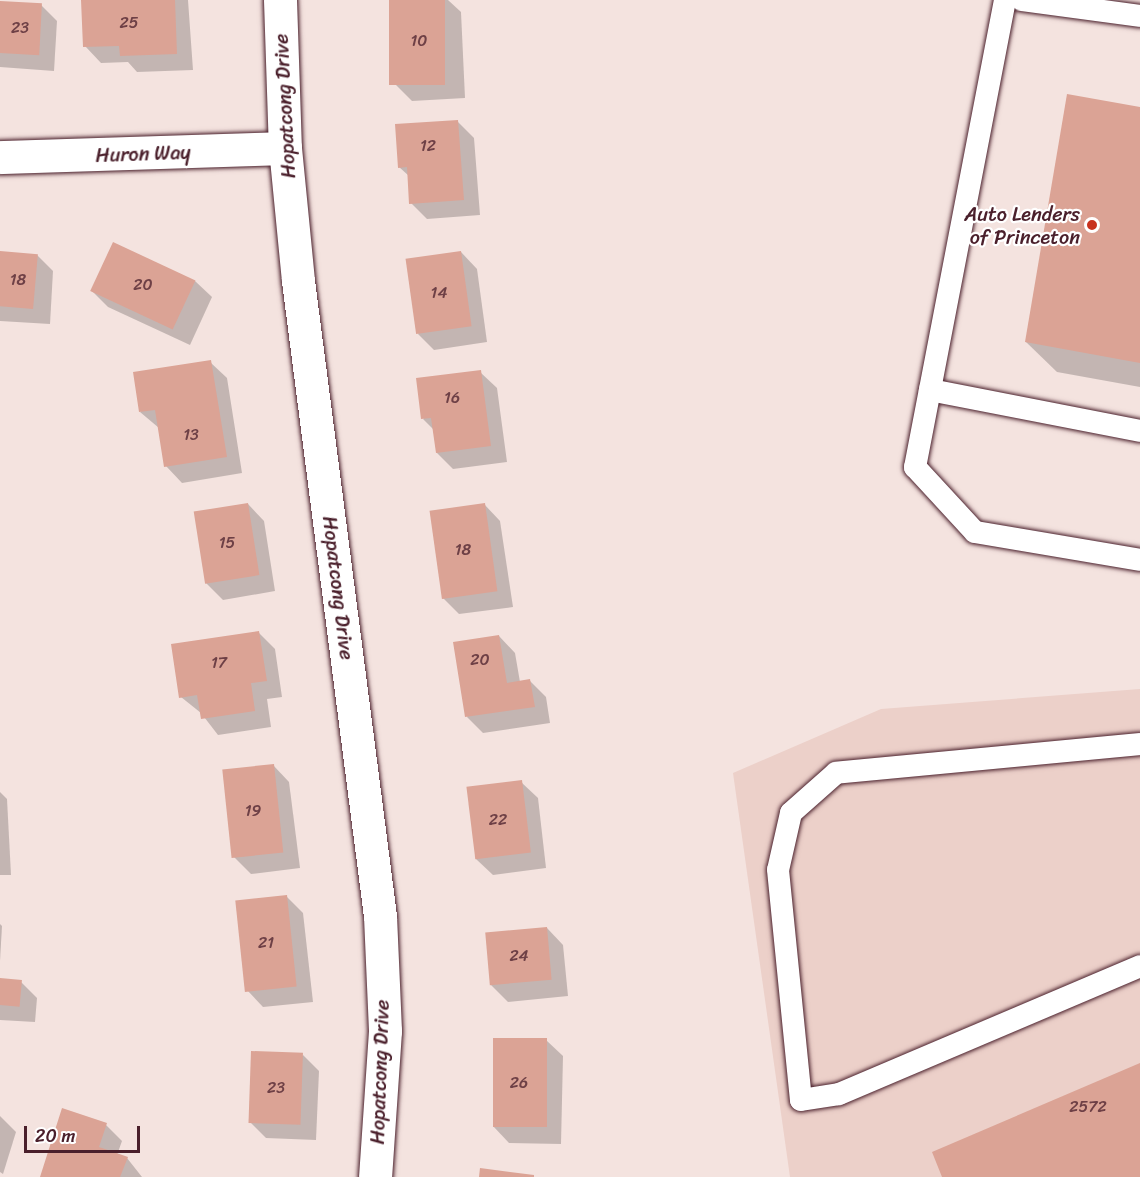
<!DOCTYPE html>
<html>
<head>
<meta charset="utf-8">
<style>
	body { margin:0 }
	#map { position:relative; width:1140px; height:1177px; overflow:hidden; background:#f4e3df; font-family:Sriracha,sans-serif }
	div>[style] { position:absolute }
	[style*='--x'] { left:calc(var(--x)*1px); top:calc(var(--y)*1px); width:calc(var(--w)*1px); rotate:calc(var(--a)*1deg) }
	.built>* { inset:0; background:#ecd0c9 }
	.shadow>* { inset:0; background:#0003 }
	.building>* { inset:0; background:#dba395; transform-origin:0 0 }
	.roads { filter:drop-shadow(0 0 2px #4a1f2b) drop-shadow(0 0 2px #4a1f2b) }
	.service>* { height:22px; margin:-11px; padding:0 11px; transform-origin:11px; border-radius:11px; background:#fff }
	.minor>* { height:33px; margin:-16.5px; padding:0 16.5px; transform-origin:16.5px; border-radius:16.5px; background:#fff }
	.dots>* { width:16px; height:16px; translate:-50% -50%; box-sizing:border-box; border:3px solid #fff; border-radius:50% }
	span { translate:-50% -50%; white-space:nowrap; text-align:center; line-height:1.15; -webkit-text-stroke:4.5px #fff; paint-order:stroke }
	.number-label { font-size:16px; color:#6e4046 }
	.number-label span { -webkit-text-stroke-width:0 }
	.street-label { font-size:20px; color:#4a1f2b }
	.poi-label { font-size:20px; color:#4a1f2b }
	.right { translate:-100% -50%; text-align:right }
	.scale { position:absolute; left:24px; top:1126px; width:116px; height:27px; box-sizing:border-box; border:3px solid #4a1f2b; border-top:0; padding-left:8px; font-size:18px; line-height:21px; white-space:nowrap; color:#4a1f2b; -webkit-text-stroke:4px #fff; paint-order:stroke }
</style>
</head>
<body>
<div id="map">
	<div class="built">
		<i style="clip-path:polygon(1140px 689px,1140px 1177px,790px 1177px,733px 773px,881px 709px)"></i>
	</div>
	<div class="shadow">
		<i style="clip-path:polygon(83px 0,188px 0,193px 70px,137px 72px,128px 62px,101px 63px,85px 46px)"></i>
		<i style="clip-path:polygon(391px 0,448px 0,461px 12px,465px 98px,412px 101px,395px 84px)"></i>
		<i style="clip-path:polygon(0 2px,41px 5px,57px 21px,54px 71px,0 67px)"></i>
		<i style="clip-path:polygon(1140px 108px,1140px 387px,1057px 372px,1026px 342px)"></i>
		<i style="clip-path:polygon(457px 121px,474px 138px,480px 215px,427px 219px,411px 203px,409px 176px,399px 167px)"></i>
		<i style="clip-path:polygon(461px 252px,477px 269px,487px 342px,434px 350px,418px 334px)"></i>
		<i style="clip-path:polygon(0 253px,37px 255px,53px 271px,50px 324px,0 321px)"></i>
		<i style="clip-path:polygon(195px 281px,212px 297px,190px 345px,108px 307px,92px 291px)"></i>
		<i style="clip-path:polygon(210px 362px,227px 378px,242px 473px,182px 483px,166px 466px,159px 428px,140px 412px)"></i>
		<i style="clip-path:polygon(480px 372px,497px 388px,507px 462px,453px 469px,437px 453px,434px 430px,423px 419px)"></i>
		<i style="clip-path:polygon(248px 504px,264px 521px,275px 591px,223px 600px,206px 583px)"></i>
		<i style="clip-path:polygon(484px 504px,500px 521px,513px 607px,459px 614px,443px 598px,431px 512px)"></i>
		<i style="clip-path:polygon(259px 633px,275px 649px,282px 697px,267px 699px,271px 727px,218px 735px,201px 713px,181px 697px)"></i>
		<i style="clip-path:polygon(499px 636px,515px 653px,520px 682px,530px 681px,546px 697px,550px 723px,483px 733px,467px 717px)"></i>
		<i style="clip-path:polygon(273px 765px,289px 782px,300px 868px,251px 874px,234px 857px)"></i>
		<i style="clip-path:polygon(521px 782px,538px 798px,546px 868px,493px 875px,476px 859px)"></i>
		<i style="clip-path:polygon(0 792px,7px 799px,11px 875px,0 875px)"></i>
		<i style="clip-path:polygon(287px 897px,303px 913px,313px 1002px,263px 1007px,247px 990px)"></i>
		<i style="clip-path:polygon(0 924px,2px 926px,0 961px)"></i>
		<i style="clip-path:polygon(547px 928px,563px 945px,568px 996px,508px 1002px,491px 985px)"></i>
		<i style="clip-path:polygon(0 980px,21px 982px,37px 998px,35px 1022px,0 1020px)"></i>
		<i style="clip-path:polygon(546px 1040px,563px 1056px,561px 1144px,509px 1143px,493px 1126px)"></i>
		<i style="clip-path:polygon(303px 1055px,319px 1071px,316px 1140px,266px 1138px,250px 1122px)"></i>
		<i style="clip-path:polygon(0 1116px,16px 1132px,3px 1174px,0 1172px)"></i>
		<i style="clip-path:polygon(106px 1125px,122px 1141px,117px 1155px,127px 1158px,142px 1177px,41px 1177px)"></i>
	</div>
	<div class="building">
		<i style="clip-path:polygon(81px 0,175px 0,177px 54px,120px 56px,119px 46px,83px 47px)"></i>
		<i style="left:389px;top:0;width:56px;height:85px"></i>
		<i style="left:0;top:1px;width:42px;height:52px;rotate:3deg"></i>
		<i style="clip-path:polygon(1067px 94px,1140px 107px,1140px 363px,1025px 342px)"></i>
		<i style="clip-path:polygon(458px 120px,464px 200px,409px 204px,407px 167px,398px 168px,395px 124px)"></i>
		<i style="left:113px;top:242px;width:91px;height:54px;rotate:25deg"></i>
		<i style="left:0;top:251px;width:38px;height:55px;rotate:5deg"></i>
		<i style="left:461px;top:251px;width:76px;height:56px;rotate:82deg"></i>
		<i style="clip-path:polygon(211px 360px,227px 457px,164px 467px,155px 410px,139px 412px,133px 372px)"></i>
		<i style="clip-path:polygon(481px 370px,491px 446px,436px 453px,431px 418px,421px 419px,416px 378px)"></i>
		<i style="left:248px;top:503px;width:73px;height:55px;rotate:81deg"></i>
		<i style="left:485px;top:503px;width:89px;height:56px;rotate:82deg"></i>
		<i style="clip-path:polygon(259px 631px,267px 681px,251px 683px,255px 711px,201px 719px,197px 695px,179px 698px,171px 644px)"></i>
		<i style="clip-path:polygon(499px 635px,507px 683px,530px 679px,535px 707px,465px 717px,453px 642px)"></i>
		<i style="left:274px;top:764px;width:89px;height:52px;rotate:84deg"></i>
		<i style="left:522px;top:780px;width:73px;height:56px;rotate:83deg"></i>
		<i style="left:287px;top:895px;width:92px;height:52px;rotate:84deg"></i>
		<i style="left:547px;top:927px;width:53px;height:62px;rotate:85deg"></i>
		<i style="left:0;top:978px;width:22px;height:27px;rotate:5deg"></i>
		<i style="left:493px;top:1038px;width:54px;height:89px"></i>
		<i style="left:251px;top:1051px;width:52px;height:72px;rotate:2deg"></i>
		<i style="clip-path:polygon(1140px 1063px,1140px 1177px,942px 1177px,932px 1152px)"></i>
		<i style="clip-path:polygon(62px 1108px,107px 1123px,99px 1147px,128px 1157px,120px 1177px,40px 1177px)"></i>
		<i style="clip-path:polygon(480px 1168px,534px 1175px,534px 1177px,479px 1177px)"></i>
	</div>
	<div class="roads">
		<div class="service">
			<i style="--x:1005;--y:0;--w:476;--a:100.9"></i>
			<i style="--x:915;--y:467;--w:88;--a:47.3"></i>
			<i style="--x:975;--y:532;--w:167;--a:9.6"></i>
			<i style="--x:1022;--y:0;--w:119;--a:7.7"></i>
			<i style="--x:930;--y:390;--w:214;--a:11"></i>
			<i style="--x:1140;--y:744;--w:305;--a:174.6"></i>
			<i style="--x:836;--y:773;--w:60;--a:138.4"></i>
			<i style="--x:791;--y:813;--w:58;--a:102.8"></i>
			<i style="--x:778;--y:870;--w:231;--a:84.3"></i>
			<i style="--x:801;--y:1100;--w:38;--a:-9"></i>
			<i style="--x:839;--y:1094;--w:327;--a:-23"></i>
		</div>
		<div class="minor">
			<i style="--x:280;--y:0;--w:148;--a:88.1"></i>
			<i style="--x:285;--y:148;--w:134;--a:84.4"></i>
			<i style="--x:298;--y:281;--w:640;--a:82.64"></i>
			<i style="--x:380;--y:916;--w:115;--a:87.5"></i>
			<i style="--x:385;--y:1031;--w:146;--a:93.9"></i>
			<i style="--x:0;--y:157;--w:285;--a:-1.8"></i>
		</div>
	</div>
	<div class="dots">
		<i style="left:1092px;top:225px;background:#c8321e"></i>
	</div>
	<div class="number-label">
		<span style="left:129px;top:23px">25</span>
		<span style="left:20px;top:28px">23</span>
		<span style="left:419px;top:41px">10</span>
		<span style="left:428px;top:146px">12</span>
		<span style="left:18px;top:280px">18</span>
		<span style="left:143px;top:285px">20</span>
		<span style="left:439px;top:293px">14</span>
		<span style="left:452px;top:398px">16</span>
		<span style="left:191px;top:435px">13</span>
		<span style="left:227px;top:543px">15</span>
		<span style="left:463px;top:550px">18</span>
		<span style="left:480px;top:660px">20</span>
		<span style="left:219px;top:663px">17</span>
		<span style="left:253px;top:811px">19</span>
		<span style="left:498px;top:820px">22</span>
		<span style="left:266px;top:943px">21</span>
		<span style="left:519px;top:956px">24</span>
		<span style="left:519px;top:1083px">26</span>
		<span style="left:276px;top:1088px">23</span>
		<span style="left:1088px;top:1107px">2572</span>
	</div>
	<div class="street-label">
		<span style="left:285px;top:106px;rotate:-93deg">Hopatcong Drive</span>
		<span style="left:143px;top:154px;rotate:-2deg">Huron Way</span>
		<span style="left:338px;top:588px;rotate:83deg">Hopatcong Drive</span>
		<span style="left:380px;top:1072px;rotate:-88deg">Hopatcong Drive</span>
	</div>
	<div class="poi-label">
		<span class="right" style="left:1080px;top:226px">Auto Lenders<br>of Princeton</span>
	</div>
	<div class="scale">20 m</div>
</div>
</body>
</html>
